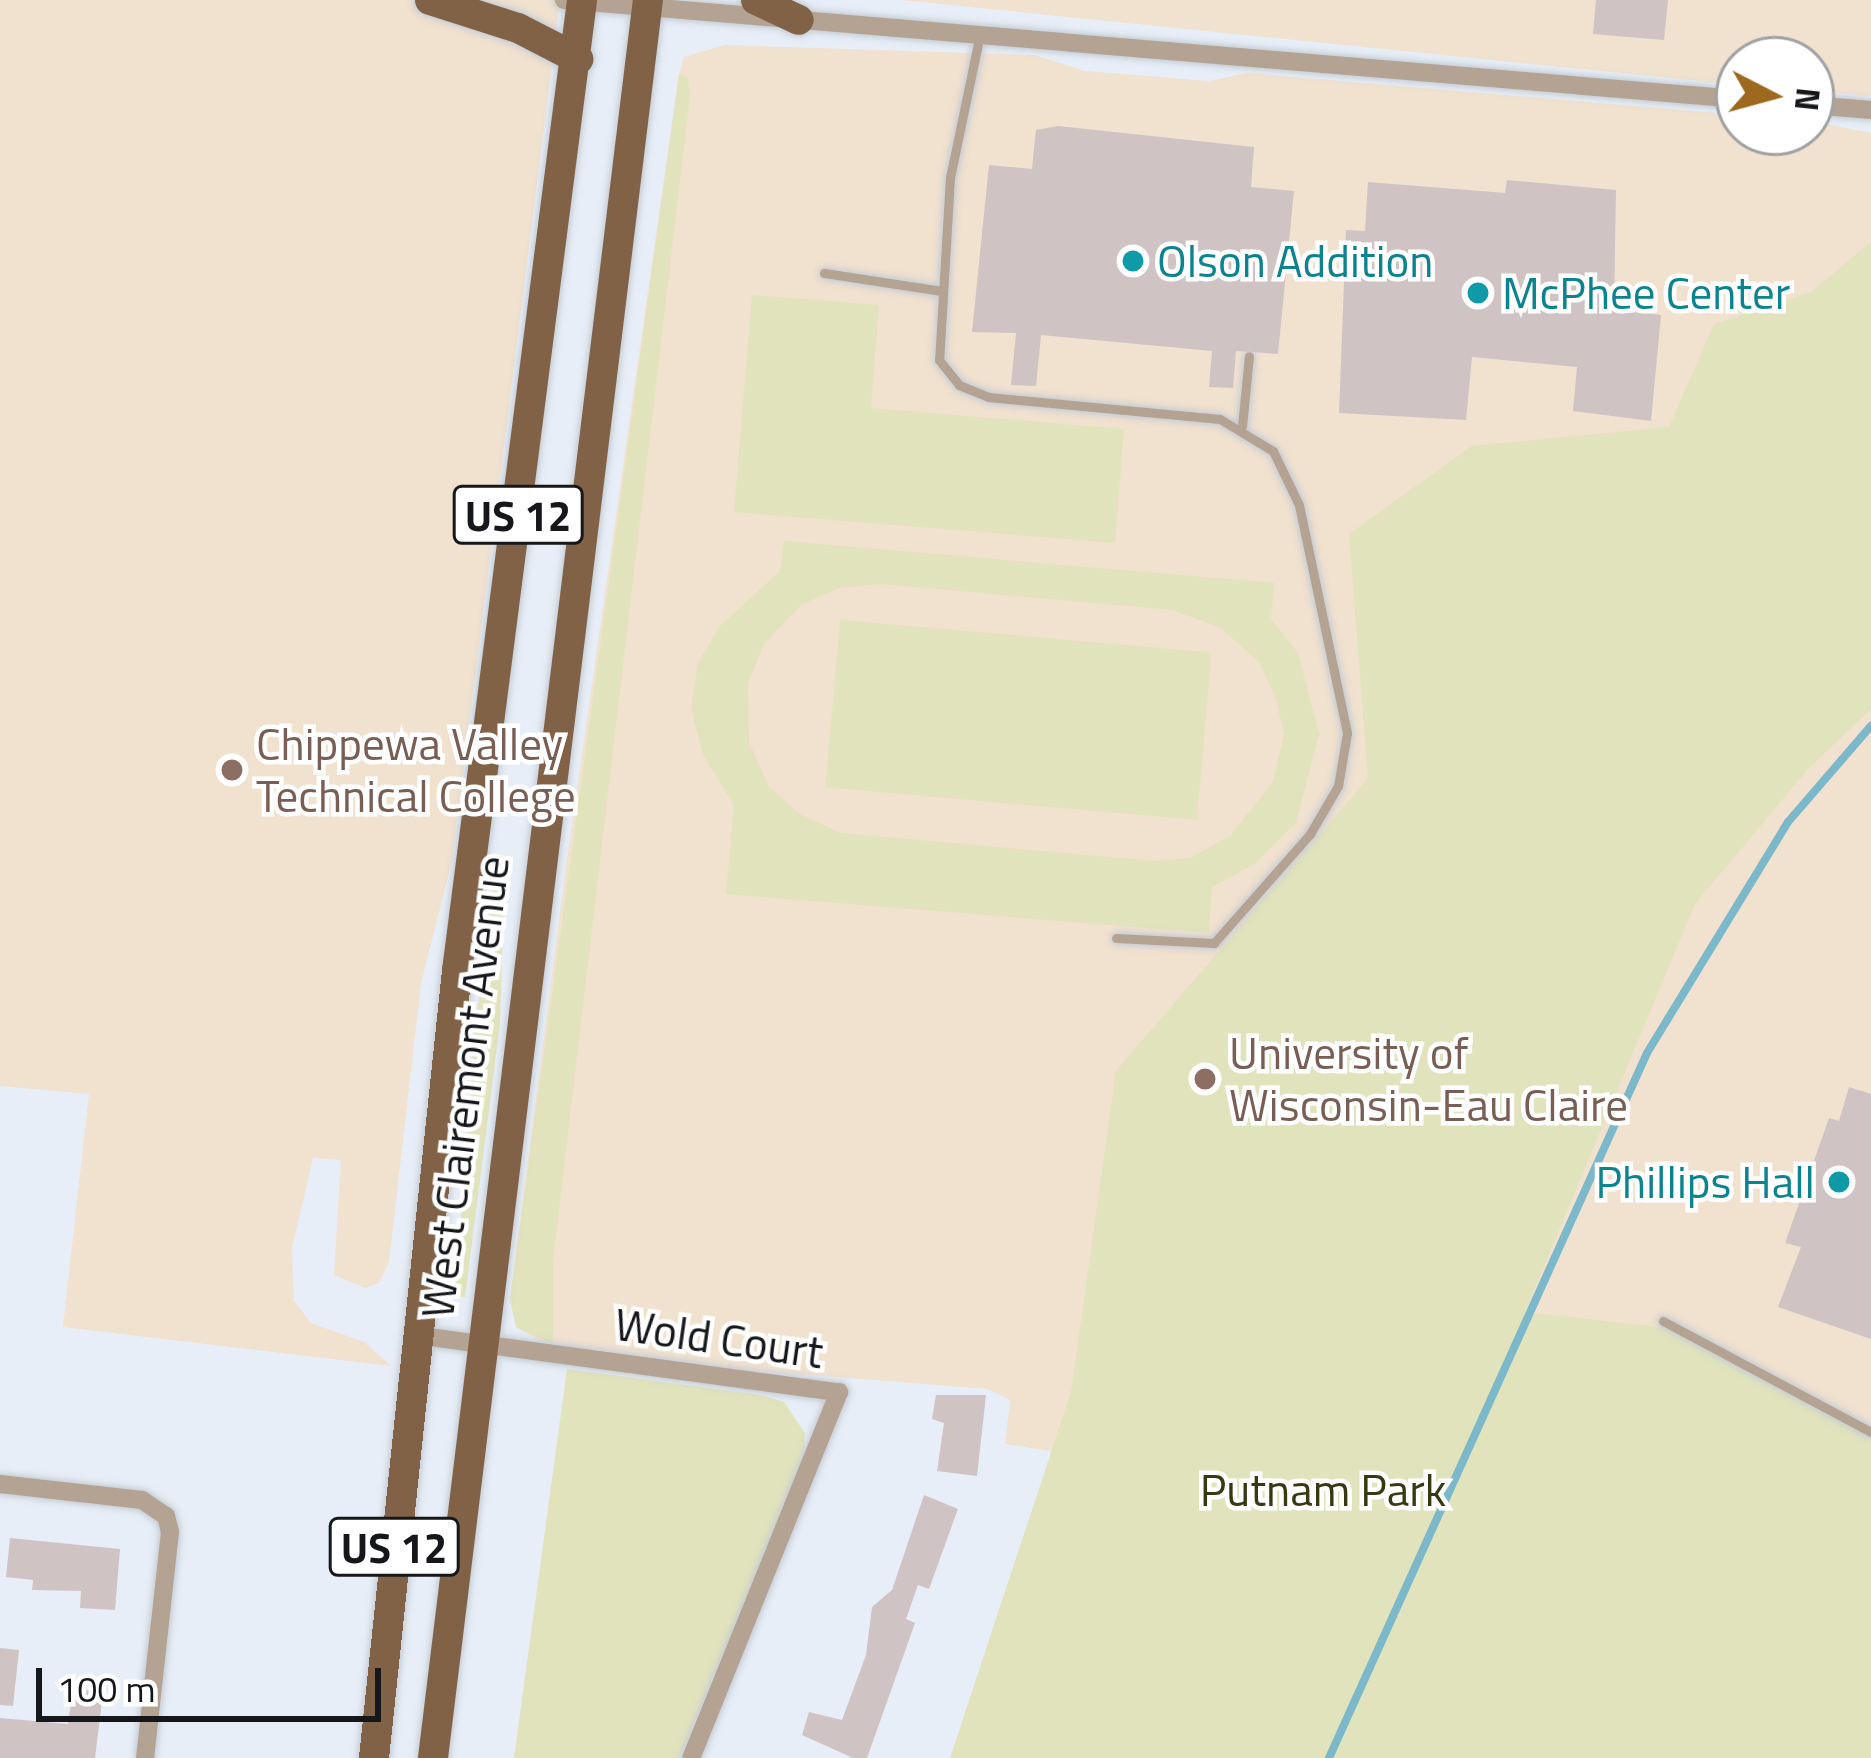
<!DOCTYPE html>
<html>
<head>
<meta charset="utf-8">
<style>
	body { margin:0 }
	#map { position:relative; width:1871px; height:1758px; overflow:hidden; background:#e7eef7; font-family:"Titillium Web",sans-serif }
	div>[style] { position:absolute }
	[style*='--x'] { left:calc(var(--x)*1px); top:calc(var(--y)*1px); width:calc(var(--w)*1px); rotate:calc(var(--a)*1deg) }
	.education>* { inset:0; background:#f1e1cf }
	.green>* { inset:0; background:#e1e3bc; transform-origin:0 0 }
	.stream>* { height:8px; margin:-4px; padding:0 4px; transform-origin:4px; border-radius:4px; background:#7bb8ca }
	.building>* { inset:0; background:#d0c3c3 }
	.roads { filter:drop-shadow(0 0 3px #c5ccd4) drop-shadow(0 0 3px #c5ccd4) }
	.service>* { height:9px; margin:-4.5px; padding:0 4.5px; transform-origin:4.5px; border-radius:4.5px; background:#b4a293 }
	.minor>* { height:18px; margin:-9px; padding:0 9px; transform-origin:9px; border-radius:9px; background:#b4a293 }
	.primary>* { height:30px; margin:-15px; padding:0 15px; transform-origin:15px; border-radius:15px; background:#826247 }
	.dots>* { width:33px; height:33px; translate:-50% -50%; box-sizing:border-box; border:6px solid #fff; border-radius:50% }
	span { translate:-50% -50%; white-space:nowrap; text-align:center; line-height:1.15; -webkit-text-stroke:9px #fff; paint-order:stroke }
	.shield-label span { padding:3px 9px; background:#fff; border:3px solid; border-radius:9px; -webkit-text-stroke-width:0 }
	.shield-label { font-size:42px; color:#15171a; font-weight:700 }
	.culture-label { font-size:45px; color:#0d838f }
	.left { translate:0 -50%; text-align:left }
	.right { translate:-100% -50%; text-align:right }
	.education-label { font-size:45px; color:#785e54 }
	.street-label { font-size:45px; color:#15171a }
	.park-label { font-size:45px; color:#383912 }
	.north { position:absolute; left:1715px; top:36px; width:120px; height:120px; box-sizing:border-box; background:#fff; border:3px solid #a1a2a3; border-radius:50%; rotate:96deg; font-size:33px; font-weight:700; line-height:48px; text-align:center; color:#15171a }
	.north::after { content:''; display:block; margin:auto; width:42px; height:54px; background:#9c691f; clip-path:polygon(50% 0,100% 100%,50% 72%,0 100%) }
	.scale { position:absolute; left:36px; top:1668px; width:345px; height:54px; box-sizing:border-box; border:6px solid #15171a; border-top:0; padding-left:15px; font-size:36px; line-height:42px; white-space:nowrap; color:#15171a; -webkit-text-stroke:9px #fff; paint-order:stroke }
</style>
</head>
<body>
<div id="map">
	<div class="education">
		<i style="clip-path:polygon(0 0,560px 0,452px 861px,421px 983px,389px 1262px,379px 1283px,365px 1288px,334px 1275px,341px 1160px,313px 1158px,292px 1248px,294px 1301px,311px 1323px,364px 1342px,391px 1366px,63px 1327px,89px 1094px,0 1086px)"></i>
		<i style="clip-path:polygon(901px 0,1871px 0,1871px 96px,1811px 91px,1811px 60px,1739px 60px,1739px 85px)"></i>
		<i style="clip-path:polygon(724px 45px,1035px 55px,1085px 71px,1208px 81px,1248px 73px,1739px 115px,1739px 132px,1811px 132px,1811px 121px,1871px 133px,1871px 1758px,1052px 1451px,1005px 1444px,1010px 1400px,988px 1389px,732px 1369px,541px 1342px,516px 1327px,510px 1299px,567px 859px,679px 74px,684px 57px)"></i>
	</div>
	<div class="green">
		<i style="clip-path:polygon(679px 74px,688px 78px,690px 96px,553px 1261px,553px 1344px,516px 1327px,510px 1299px)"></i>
		<i style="clip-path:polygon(1871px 242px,1871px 709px,1808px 769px,1695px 904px,1525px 1312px,1695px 1331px,1871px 1432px,1871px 1758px,950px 1758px,1071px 1392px,1116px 1071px,1368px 778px,1349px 534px,1472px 446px,1669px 427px,1714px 324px,1811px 292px)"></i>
		<i style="clip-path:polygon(752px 295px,879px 305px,871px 408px,1124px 429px,1115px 543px,734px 512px)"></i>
		<i style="clip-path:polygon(evenodd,784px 541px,1274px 583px,1271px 619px,1298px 653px,1319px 734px,1296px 823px,1255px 864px,1212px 887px,1209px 933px,726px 894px,734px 805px,703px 755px,691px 708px,698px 663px,719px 627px,780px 571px,784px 541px,881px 584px,1173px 610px,1221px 628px,1260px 663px,1277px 702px,1284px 735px,1273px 782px,1230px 836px,1190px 858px,1154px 861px,841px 833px,801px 815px,769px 787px,749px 742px,748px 683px,764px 644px,802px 604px,840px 588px,881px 584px)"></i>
		<i style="left:840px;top:620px;width:373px;height:168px;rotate:5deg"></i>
		<i style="clip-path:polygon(497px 854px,505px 855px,500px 1024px,465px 1297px,455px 1297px,474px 1039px)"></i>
		<i style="clip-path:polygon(567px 1369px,761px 1395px,784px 1402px,805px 1433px,804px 1455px,680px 1758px,514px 1758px)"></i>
	</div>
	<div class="stream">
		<i style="--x:1329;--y:1758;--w:773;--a:-65.72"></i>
		<i style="--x:1647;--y:1053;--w:271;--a:-58.6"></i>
		<i style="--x:1788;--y:822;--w:127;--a:-49.2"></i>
	</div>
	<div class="building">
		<i style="clip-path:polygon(1596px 0,1668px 0,1664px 40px,1593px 34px)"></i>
		<i style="clip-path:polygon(1058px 126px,1254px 147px,1251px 187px,1294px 191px,1278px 354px,1236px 351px,1233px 388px,1209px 387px,1212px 351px,1041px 335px,1036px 386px,1011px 385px,1016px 333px,972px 332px,989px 165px,1032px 169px,1036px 130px)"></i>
		<i style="clip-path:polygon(1507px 180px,1616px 190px,1614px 310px,1661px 315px,1651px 421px,1573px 411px,1577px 367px,1472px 357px,1466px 420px,1339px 413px,1346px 230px,1365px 231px,1368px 182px,1505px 193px)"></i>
		<i style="clip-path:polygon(1849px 1087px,1871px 1094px,1871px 1339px,1778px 1307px,1801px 1247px,1785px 1243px,1829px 1118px,1839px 1121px)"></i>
		<i style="clip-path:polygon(936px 1395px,986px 1395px,977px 1476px,937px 1471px,944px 1423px,932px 1419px)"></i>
		<i style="clip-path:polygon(924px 1495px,958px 1509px,929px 1589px,918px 1585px,906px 1619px,915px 1623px,867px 1758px,853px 1758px,802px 1735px,809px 1712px,842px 1720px,866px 1655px,872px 1607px,892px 1590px)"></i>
		<i style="clip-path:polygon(10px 1538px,120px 1549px,115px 1610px,80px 1608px,81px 1591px,32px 1590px,33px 1580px,6px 1577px)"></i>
		<i style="clip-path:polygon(0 1648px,19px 1650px,13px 1706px,0 1705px)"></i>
		<i style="clip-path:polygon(73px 1688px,103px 1693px,95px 1758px,0 1758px,0 1718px,68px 1724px)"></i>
	</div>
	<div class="roads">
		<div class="service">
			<i style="--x:980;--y:34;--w:146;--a:101.8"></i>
			<i style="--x:950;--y:177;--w:183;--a:93.4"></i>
			<i style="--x:939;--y:360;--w:32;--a:51"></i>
			<i style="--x:959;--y:385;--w:31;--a:22"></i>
			<i style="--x:988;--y:397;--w:233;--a:5.4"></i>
			<i style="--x:1220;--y:419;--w:62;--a:31.1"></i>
			<i style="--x:1273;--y:451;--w:60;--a:64.3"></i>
			<i style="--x:1299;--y:505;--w:233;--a:78.1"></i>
			<i style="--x:1347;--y:733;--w:54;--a:99.6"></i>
			<i style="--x:1338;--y:786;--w:56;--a:120.3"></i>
			<i style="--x:1310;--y:834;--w:145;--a:131.4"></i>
			<i style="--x:1214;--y:943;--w:98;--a:-177.1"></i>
			<i style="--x:824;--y:273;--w:118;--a:8.7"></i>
			<i style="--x:1242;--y:426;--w:70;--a:-84.3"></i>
			<i style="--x:1663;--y:1321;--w:236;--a:28.1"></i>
		</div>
		<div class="minor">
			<i style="--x:564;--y:0;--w:1179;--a:4.82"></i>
			<i style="--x:1811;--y:105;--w:60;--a:4.8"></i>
			<i style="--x:415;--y:1335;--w:428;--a:7.7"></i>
			<i style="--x:839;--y:1392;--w:395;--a:112"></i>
			<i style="--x:0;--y:1484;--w:143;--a:6.4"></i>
			<i style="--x:142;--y:1500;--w:29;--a:34"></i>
			<i style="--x:166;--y:1516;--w:16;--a:76"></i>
			<i style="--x:170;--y:1532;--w:227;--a:96.3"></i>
		</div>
		<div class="primary">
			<i style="--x:430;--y:0;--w:92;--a:17.7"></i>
			<i style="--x:518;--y:28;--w:68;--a:27.3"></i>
			<i style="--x:756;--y:0;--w:47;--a:24.9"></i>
			<i style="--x:374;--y:1758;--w:791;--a:-83.98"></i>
			<i style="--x:457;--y:971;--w:979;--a:-82.66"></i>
			<i style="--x:433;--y:1758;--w:1771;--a:-83.03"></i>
		</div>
	</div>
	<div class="dots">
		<i style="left:1133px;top:261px;background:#0f9aa8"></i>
		<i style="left:1478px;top:293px;background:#0f9aa8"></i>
		<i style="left:232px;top:770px;background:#8d6e63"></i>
		<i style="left:1205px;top:1079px;background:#8d6e63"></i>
		<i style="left:1839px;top:1182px;background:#0f9aa8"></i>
	</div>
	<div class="shield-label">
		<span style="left:518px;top:515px">US 12</span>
		<span style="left:394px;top:1547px">US 12</span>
	</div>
	<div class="culture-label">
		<span class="left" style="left:1157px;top:261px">Olson Addition</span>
		<span class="left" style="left:1502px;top:293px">McPhee Center</span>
		<span class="right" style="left:1815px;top:1182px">Phillips Hall</span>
	</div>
	<div class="education-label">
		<span class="left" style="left:256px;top:770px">Chippewa Valley<br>Technical College</span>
		<span class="left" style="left:1229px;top:1079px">University of<br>Wisconsin-Eau Claire</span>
	</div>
	<div class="street-label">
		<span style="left:465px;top:1087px;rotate:-83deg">West Clairemont Avenue</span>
		<span style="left:719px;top:1338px;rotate:8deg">Wold Court</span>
	</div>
	<div class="park-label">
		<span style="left:1323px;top:1490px">Putnam Park</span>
	</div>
	<div class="north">N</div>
	<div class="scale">100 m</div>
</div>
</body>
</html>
